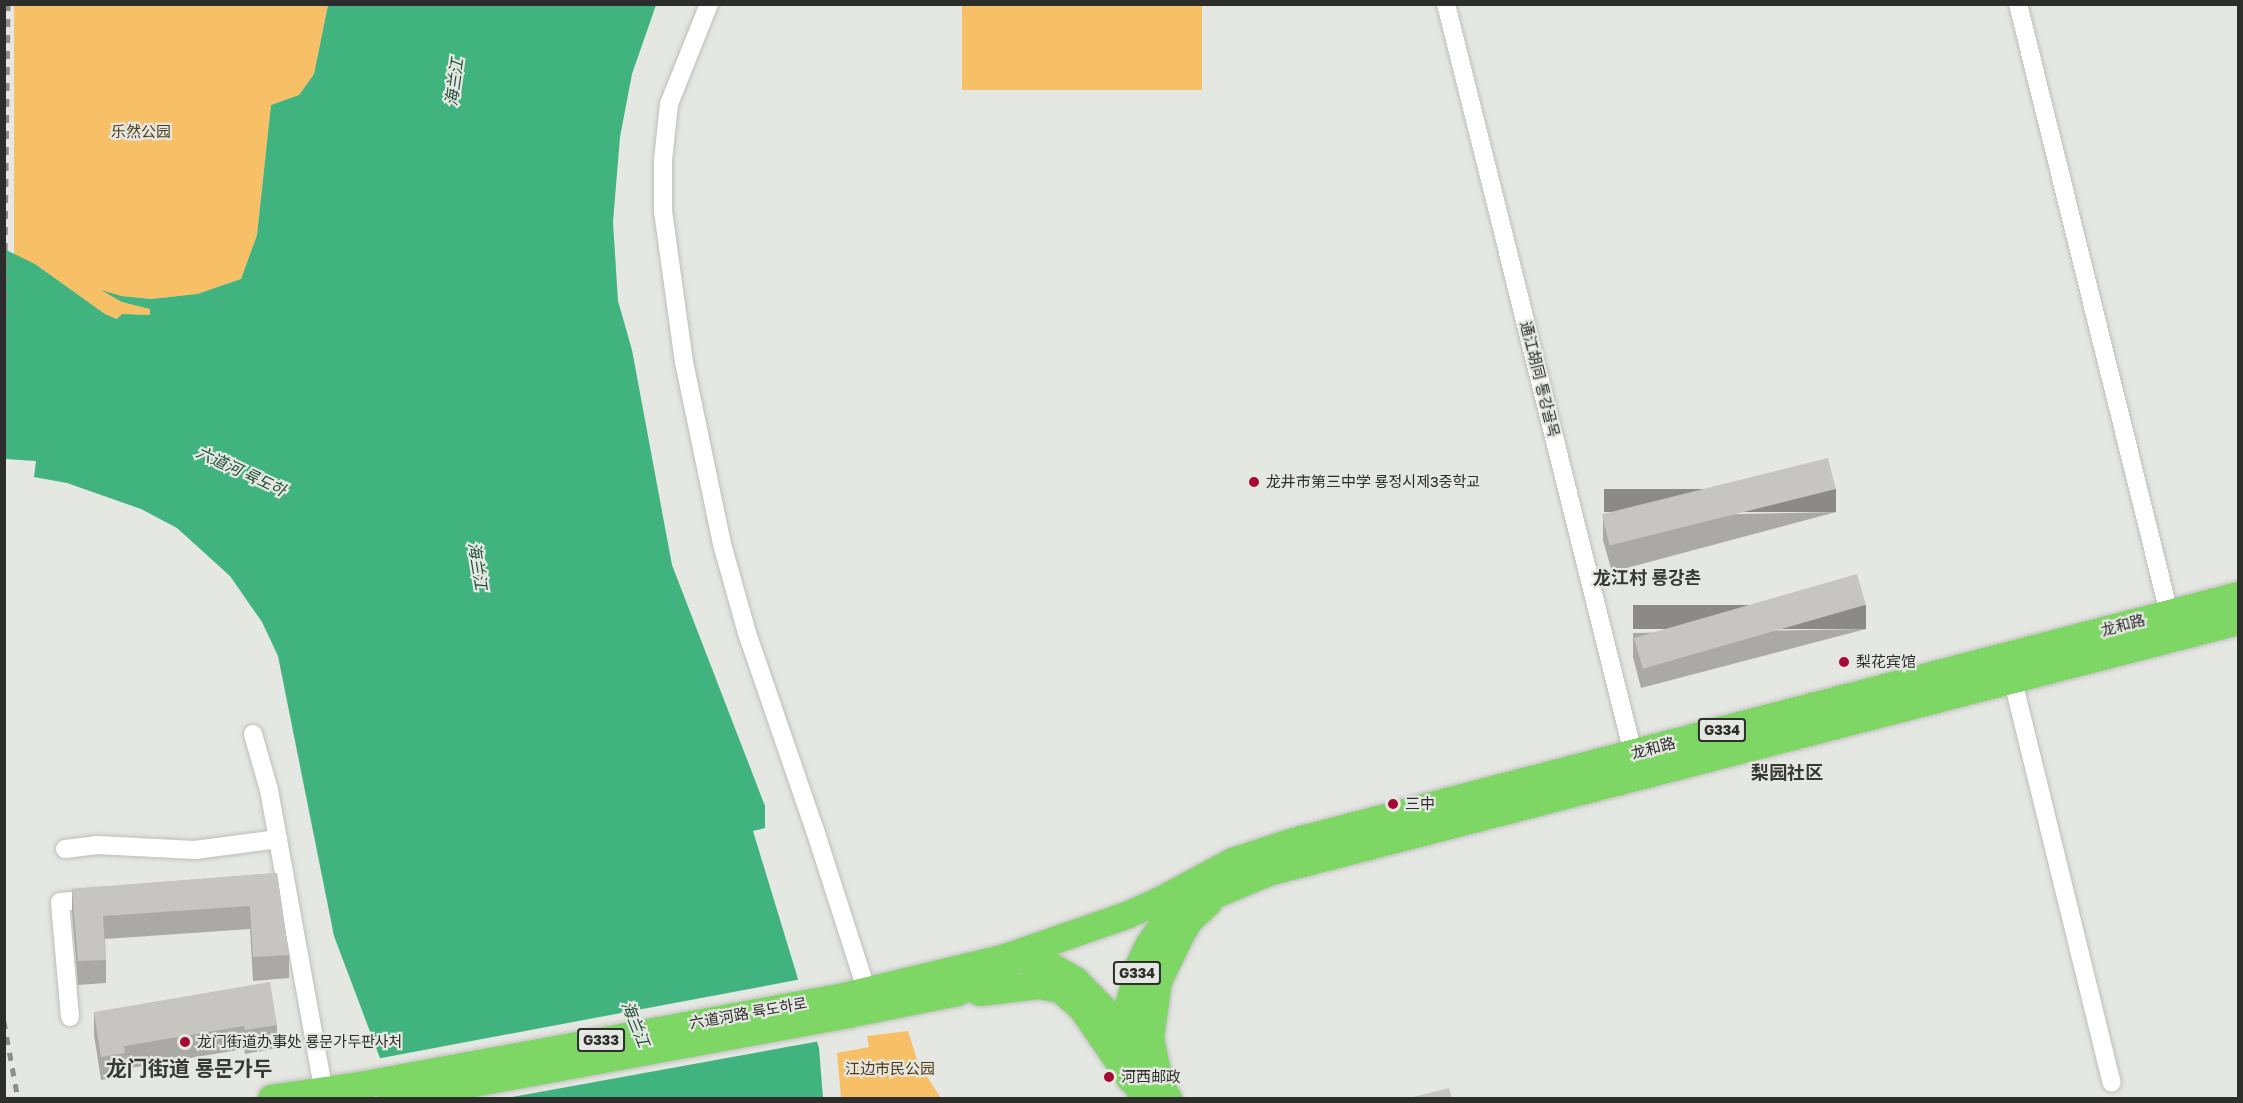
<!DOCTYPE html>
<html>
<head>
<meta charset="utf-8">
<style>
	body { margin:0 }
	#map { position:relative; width:2243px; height:1103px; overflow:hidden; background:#e5e7e2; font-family:"Golos Text","Noto Sans SC","Noto Sans KR",sans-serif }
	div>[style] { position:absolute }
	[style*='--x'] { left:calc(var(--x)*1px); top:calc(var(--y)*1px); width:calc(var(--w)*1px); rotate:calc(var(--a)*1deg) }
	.green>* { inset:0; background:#f7c067; transform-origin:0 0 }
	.water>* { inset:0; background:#41b37f }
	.pier>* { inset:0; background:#e5e7e2 }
	.roads { filter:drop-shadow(0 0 2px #bebfbb) drop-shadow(0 0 2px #bebfbb) }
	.minor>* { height:18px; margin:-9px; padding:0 9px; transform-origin:9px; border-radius:9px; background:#fff }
	.highway>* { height:27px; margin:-13.5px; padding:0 13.5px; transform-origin:13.5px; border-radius:13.5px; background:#7ed665 }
	.rail>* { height:4.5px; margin-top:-2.25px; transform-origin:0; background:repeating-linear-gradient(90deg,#8d8e8a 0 8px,transparent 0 16px) }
	.wall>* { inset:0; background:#aaa9a6 }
	.shaded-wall>* { inset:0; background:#8b8a87; transform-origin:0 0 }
	.building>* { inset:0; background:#c6c5c1; transform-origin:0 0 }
	.dots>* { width:16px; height:16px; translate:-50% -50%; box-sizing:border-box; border:3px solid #e5e7e2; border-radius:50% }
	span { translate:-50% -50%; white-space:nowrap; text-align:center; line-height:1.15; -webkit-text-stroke:4.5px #e5e7e2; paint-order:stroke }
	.shield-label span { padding:2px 4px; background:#e5e7e2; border:2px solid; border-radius:4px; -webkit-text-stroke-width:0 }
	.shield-label { font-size:14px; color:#2d2d2b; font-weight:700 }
	.park-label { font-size:15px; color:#533b13 }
	.street-label { font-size:15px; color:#2d2d2b }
	.poi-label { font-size:15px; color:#2d2d2b }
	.left { translate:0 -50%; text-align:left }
	.water-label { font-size:16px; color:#204d37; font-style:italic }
	.quarter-label { font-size:18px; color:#383935; font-weight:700 }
	.district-label { font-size:21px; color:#383935; font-weight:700 }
	.frame { position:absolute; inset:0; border:6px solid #2d2d2b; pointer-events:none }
</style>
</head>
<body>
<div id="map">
	<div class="green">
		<i style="clip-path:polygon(14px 5px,328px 5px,314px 74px,299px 95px,271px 105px,257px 235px,241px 279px,197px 294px,151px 299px,121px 296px,150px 309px,150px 316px,135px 314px,118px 319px,105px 314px,35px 264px,14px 255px)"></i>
		<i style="left:962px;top:5px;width:240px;height:85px"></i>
		<i style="clip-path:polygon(908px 1031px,918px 1063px,941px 1098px,841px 1098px,837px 1053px,869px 1047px,867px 1036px)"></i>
	</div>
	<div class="water">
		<i style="clip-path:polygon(328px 5px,656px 5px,632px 74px,620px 137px,613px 222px,618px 301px,632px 350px,672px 565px,765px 806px,765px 828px,753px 831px,819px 1048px,823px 1098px,395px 1098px,334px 936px,278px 656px,262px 622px,230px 576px,177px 528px,141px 509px,67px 483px,34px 477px,36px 461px,5px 459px,4px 249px,35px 264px,105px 314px,117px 319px,122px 314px,150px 315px,150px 309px,122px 302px,101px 290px,121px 296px,151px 299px,197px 294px,241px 279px,257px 235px,271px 105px,299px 95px,314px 74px)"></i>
	</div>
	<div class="pier">
		<i style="clip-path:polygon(802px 979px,820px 1041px,507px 1098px,392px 1098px,376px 1059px)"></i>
	</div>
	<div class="roads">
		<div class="minor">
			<i style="--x:709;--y:4;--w:108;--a:111.8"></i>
			<i style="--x:669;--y:104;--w:56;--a:96.1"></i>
			<i style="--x:663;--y:160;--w:51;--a:90"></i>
			<i style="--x:663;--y:211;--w:152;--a:82.1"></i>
			<i style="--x:684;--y:362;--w:186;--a:78.2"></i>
			<i style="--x:722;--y:544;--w:92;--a:74.3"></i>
			<i style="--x:747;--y:633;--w:208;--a:71"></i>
			<i style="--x:815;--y:830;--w:180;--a:72.2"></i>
			<i style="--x:1446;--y:4;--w:772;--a:75.98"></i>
			<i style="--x:2018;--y:4;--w:627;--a:76.07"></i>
			<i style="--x:2010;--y:669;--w:426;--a:76.2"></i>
			<i style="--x:253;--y:734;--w:58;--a:74.1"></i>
			<i style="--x:269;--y:790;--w:313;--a:79.7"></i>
			<i style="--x:65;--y:849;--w:32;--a:-7"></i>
			<i style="--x:97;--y:845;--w:98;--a:2.9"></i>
			<i style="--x:195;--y:850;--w:84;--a:-7.5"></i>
			<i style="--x:70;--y:1017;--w:115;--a:-95"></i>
			<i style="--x:60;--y:902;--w:36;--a:-5"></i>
		</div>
		<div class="highway">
			<i style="--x:1163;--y:916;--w:114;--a:-22.7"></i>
			<i style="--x:1268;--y:872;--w:1002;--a:-14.51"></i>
			<i style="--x:1008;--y:958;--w:36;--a:6"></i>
			<i style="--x:1044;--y:962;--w:36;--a:30"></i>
			<i style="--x:1075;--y:980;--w:74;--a:45.5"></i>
			<i style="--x:1127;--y:1033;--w:77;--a:57.8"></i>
			<i style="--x:979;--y:992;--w:60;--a:-6.7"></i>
			<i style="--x:1039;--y:985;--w:21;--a:11"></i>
			<i style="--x:1060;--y:989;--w:28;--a:41"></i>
			<i style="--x:1081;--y:1007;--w:88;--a:55.6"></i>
			<i style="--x:1157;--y:1071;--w:35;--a:-102"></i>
			<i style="--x:1150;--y:1037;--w:57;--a:-81.9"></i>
			<i style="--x:1158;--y:981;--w:53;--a:-64.4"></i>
			<i style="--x:1181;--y:933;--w:15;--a:-58"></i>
			<i style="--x:1189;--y:920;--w:26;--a:-43"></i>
			<i style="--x:1141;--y:1095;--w:23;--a:-108"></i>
			<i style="--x:1134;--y:1073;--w:41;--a:-99.9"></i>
			<i style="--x:1127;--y:1033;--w:31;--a:-86"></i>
			<i style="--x:1129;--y:1002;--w:39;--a:-75"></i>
			<i style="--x:1139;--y:964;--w:21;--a:-65"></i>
			<i style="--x:1148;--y:945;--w:50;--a:-55.7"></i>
			<i style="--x:271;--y:1098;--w:89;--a:-8.4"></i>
			<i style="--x:359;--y:1085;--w:492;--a:-10.4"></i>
			<i style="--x:843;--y:996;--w:167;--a:-13.5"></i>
			<i style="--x:1005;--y:957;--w:128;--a:-19.1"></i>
			<i style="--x:1126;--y:915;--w:35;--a:-24"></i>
			<i style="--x:1158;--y:901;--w:84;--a:-28.4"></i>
			<i style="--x:1232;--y:861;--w:64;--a:-18.2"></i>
			<i style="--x:1293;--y:841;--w:976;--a:-14.59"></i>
			<i style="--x:391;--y:1098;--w:464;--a:-10.4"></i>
			<i style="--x:847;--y:1014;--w:112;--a:-11.3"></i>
			<i style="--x:957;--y:992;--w:26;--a:-28"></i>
			<i style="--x:980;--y:980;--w:24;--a:-17"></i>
		</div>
	</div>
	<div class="rail">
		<i style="--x:4;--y:315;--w:311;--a:-89.3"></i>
		<i style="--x:4;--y:1021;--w:78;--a:79.7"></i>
	</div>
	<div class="wall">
		<i style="clip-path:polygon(1836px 512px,1612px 572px,1603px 540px,1603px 517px)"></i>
		<i style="clip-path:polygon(1866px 629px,1641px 688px,1633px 657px,1633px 633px)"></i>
		<i style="clip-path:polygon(277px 873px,289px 955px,289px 978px,253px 981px,250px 929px,105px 939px,106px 960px,106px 983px,78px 985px,72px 912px,72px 889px)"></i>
		<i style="clip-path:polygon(94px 1012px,277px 1025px,277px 1048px,245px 1054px,244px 1049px,125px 1069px,125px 1076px,101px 1080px,94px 1035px)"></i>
	</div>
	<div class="shaded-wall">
		<i style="left:1836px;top:489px;width:23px;height:232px;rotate:90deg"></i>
		<i style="left:1866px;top:605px;width:24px;height:233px;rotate:90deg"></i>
	</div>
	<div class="building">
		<i style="left:1828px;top:458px;width:32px;height:233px;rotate:76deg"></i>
		<i style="left:1857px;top:574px;width:32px;height:232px;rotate:74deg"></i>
		<i style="clip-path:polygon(277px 873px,289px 955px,253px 957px,250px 906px,103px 916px,106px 960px,78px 961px,72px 889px)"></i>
		<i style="clip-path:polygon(270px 982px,277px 1025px,245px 1030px,244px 1026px,124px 1046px,125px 1053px,101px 1057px,94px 1012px)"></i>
		<i style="clip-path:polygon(1449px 1088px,1452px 1098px,1409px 1098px)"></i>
	</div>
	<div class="dots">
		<i style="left:1254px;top:482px;background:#a50934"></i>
		<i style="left:1844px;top:662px;background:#a50934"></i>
		<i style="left:1393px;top:804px;background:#a50934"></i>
		<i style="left:185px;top:1042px;background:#a50934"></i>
		<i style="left:1109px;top:1077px;background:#a50934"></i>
	</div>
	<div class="shield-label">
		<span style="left:1722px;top:730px">G334</span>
		<span style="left:1137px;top:973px">G334</span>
		<span style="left:601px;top:1040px">G333</span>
	</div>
	<div class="park-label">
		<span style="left:141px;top:132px">乐然公园</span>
		<span style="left:890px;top:1069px">江边市民公园</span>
	</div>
	<div class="street-label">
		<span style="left:1540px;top:379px;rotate:76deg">通江胡同 통강골목</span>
		<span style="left:2123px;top:625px;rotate:-15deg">龙和路</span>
		<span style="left:1653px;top:748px;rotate:-15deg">龙和路</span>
		<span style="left:748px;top:1013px;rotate:-10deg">六道河路 륙도하로</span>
	</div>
	<div class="poi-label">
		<span class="left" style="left:1266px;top:482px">龙井市第三中学 룡정시제3중학교</span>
		<span class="left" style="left:1856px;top:662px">梨花宾馆</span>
		<span class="left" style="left:1405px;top:804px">三中</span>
		<span class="left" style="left:197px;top:1042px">龙门街道办事处 룡문가두판사처</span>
		<span class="left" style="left:1121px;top:1077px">河西邮政</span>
	</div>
	<div class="water-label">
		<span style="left:454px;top:82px;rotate:-82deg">海兰江</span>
		<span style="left:241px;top:471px;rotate:25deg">六道河 륙도하</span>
		<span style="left:478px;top:566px;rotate:81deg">海兰江</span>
		<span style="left:636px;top:1024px;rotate:68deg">海兰江</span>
	</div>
	<div class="quarter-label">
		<span style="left:1647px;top:577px">龙江村 룡강촌</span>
		<span style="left:1787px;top:772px">梨园社区</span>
	</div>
	<div class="district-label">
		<span style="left:189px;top:1068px">龙门街道 룡문가두</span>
	</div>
	<div class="frame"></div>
</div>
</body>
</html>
